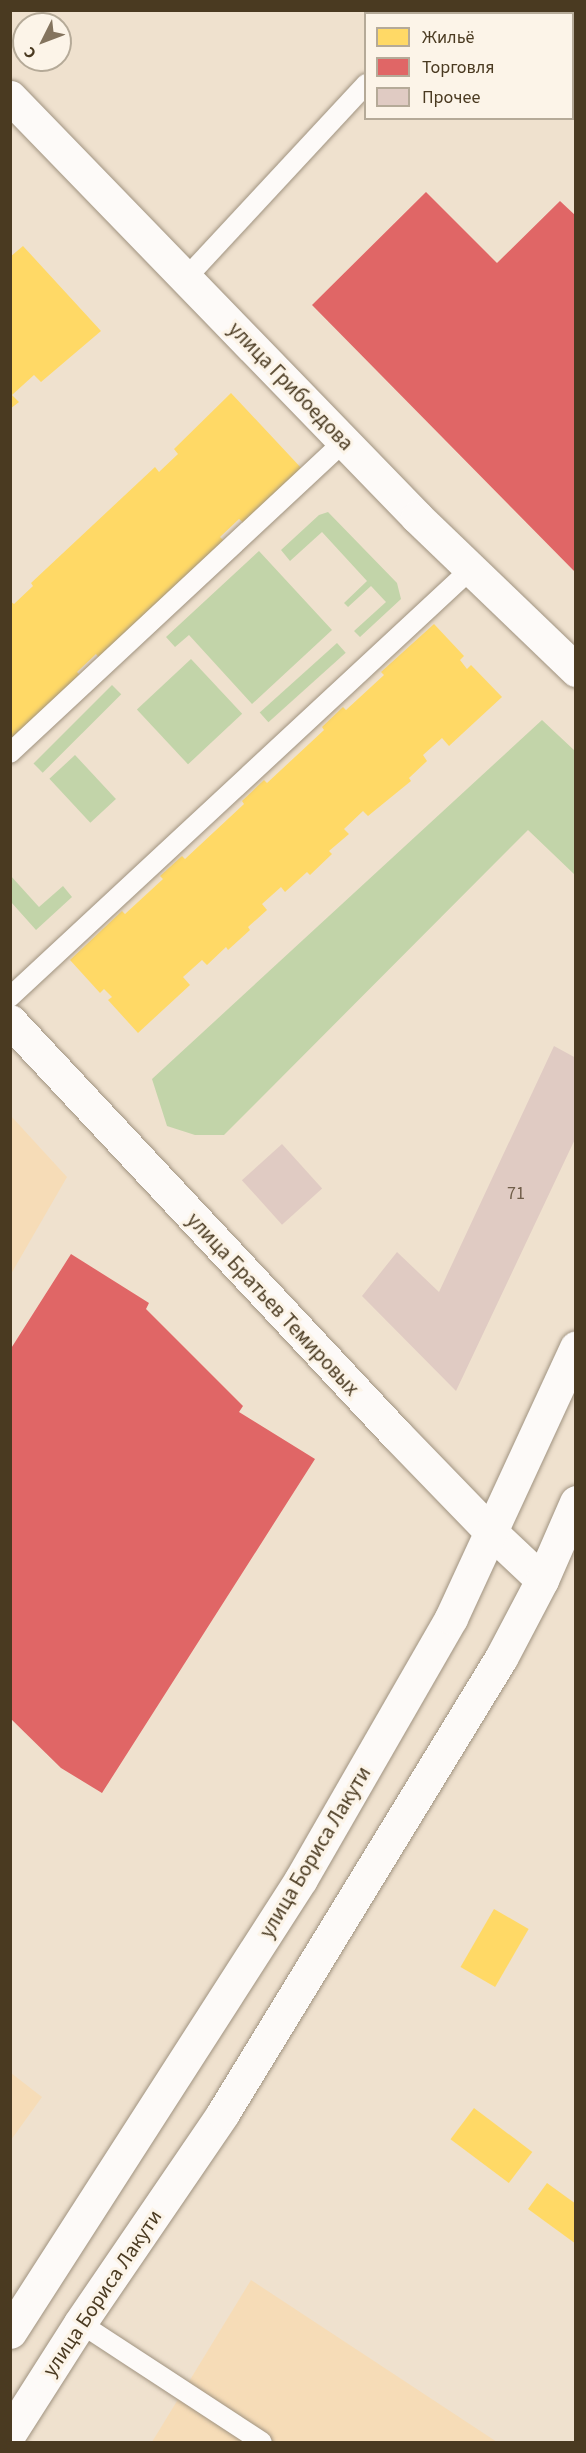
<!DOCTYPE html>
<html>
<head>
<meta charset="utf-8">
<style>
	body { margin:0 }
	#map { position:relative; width:586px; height:2453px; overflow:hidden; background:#efe1ce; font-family:"Source Sans 3",sans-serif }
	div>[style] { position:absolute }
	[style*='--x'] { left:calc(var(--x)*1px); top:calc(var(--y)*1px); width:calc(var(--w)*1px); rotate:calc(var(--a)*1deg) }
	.built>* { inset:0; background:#f6dcb7 }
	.green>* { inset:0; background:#c2d4a9; transform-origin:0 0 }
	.homes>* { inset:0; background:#ffd966; transform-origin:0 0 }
	.shops>* { inset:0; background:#e06666 }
	.building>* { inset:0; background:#e0cbc3; transform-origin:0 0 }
	.roads { filter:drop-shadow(0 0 2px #a09380) drop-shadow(0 0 2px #a09380) }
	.service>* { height:20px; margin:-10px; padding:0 10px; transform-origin:10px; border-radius:10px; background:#fdfaf8 }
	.minor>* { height:33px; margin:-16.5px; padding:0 16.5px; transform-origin:16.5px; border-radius:16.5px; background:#fdfaf8 }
	.tertiary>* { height:33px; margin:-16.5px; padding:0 16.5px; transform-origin:16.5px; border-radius:16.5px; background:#fdfaf8 }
	.primary>* { height:33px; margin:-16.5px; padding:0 16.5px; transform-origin:16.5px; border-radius:16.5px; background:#fdfaf8 }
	span { translate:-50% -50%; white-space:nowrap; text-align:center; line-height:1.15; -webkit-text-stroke:6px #fcf4e8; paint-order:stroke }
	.number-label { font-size:18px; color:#705e4a }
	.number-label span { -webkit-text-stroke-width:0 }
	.street-label { font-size:21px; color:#4a3a21 }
	.frame { position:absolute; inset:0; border:12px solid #4a3a21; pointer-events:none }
	.legend { position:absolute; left:364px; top:12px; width:210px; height:108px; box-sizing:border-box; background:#fcf4e8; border:2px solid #b5aa98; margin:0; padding:8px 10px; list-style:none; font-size:18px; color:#4a3a21 }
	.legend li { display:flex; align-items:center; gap:12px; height:30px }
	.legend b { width:30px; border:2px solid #b5aa98 }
	.north { position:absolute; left:12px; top:12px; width:60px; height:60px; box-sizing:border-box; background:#fcf4e8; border:2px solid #b5aa98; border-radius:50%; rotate:228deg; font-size:16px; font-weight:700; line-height:24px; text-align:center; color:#4a3a21 }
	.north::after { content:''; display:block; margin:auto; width:21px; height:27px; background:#84745e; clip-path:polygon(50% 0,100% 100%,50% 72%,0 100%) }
</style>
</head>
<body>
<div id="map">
	<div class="built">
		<i style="clip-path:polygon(11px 1116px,67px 1177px,11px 1274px)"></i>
		<i style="clip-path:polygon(11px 2073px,42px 2097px,11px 2140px)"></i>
		<i style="clip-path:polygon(251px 2280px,497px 2442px,152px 2442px)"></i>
	</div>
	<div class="green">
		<i style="clip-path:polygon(328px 512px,397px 583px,401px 599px,360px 637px,354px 631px,386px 602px,371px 586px,348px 607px,344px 603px,367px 581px,322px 532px,290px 561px,281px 550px,319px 515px)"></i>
		<i style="clip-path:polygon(259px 551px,332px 630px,252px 704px,189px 635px,175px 647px,166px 637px)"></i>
		<i style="left:337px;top:643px;width:13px;height:104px;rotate:48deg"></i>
		<i style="left:191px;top:659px;width:75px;height:74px;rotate:47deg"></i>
		<i style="left:112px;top:685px;width:13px;height:111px;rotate:45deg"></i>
		<i style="clip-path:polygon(542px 720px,575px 751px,575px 875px,528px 830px,224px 1135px,195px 1135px,167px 1126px,152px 1079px)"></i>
		<i style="left:75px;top:755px;width:60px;height:35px;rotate:47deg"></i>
		<i style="clip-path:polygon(10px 875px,39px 907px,63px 886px,72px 897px,36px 930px,11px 902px)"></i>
	</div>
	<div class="homes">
		<i style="clip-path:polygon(23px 246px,101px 331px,41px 382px,34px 375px,12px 395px,19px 402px,10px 409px,10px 257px)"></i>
		<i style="clip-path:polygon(231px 393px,304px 471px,245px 524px,239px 519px,220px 537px,224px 541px,100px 659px,96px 654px,77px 672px,80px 675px,10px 741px,10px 601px,14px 604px,33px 586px,31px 583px,155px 467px,159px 472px,178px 454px,174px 449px)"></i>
		<i style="clip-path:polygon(434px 624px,464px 656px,460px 660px,467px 669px,471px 665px,502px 697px,449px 746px,442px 738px,423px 755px,427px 761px,409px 778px,411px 781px,368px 816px,363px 811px,344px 829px,349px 834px,329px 851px,332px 854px,310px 875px,307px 872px,285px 892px,281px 887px,262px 904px,267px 910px,248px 927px,250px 930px,228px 950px,226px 947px,207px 965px,202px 960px,183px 977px,190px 985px,138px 1033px,108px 1000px,112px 997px,104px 989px,100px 993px,70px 960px,122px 911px,125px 914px,163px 879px,160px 876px,182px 856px,185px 859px,244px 804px,242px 801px,264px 780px,267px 783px,324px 730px,322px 727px,343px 707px,346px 710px,384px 675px,381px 672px)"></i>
		<i style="left:494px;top:1909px;width:40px;height:67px;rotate:30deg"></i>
		<i style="left:474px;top:2108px;width:73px;height:39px;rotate:37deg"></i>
		<i style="clip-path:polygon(547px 2183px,576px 2204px,576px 2244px,528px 2209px)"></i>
	</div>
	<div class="shops">
		<i style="clip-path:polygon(426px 192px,497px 263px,560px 201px,576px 216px,576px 573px,312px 305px)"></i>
		<i style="clip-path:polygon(71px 1254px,149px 1303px,146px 1309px,243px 1406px,239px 1412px,315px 1459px,102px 1793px,61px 1768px,10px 1718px,10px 1350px)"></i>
	</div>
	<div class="building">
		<i style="clip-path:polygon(554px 1046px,576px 1058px,576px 1137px,456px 1391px,362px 1296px,397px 1252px,439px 1292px)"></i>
		<i style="left:282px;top:1144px;width:60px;height:54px;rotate:48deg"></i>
	</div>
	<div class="roads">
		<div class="service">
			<i style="--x:431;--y:14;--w:5;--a:-53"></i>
			<i style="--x:186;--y:278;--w:265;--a:-47.1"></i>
			<i style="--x:10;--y:753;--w:458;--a:-43"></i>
			<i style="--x:10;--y:997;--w:630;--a:-42.88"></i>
			<i style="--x:80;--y:2323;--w:217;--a:33.2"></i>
		</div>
		<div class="minor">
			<i style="--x:10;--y:97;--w:585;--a:45.9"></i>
			<i style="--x:417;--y:517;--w:221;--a:43.9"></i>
		</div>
		<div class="tertiary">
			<i style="--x:10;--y:1021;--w:565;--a:46.94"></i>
			<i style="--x:396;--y:1434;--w:136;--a:45.9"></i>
			<i style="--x:491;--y:1532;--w:70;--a:43.3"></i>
		</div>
		<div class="primary">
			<i style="--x:10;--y:2332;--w:538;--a:-57.28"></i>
			<i style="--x:301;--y:1879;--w:301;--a:-60.1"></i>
			<i style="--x:451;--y:1618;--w:298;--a:-65.2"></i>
			<i style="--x:10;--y:2433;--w:130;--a:-57.5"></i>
			<i style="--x:80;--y:2323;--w:254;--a:-55.7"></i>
			<i style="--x:223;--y:2113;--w:533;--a:-58.58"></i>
			<i style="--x:501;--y:1658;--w:88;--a:-62.3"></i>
			<i style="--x:542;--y:1580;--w:85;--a:-66.4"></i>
		</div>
	</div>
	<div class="number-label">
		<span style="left:516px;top:1194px">71</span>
	</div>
	<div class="street-label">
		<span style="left:291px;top:386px;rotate:46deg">улица Грибоедова</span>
		<span style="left:273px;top:1304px;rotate:47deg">улица Братьев Темировых</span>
		<span style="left:315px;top:1852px;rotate:-59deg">улица Бориса Лакути</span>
		<span style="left:102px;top:2293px;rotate:-56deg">улица Бориса Лакути</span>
	</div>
	<div class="frame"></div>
	<ul class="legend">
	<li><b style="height:16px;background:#ffd966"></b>Жильё</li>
	<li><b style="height:16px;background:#e06666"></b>Торговля</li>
	<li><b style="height:16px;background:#e0cbc3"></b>Прочее</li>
	</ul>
	<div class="north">С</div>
</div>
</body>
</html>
